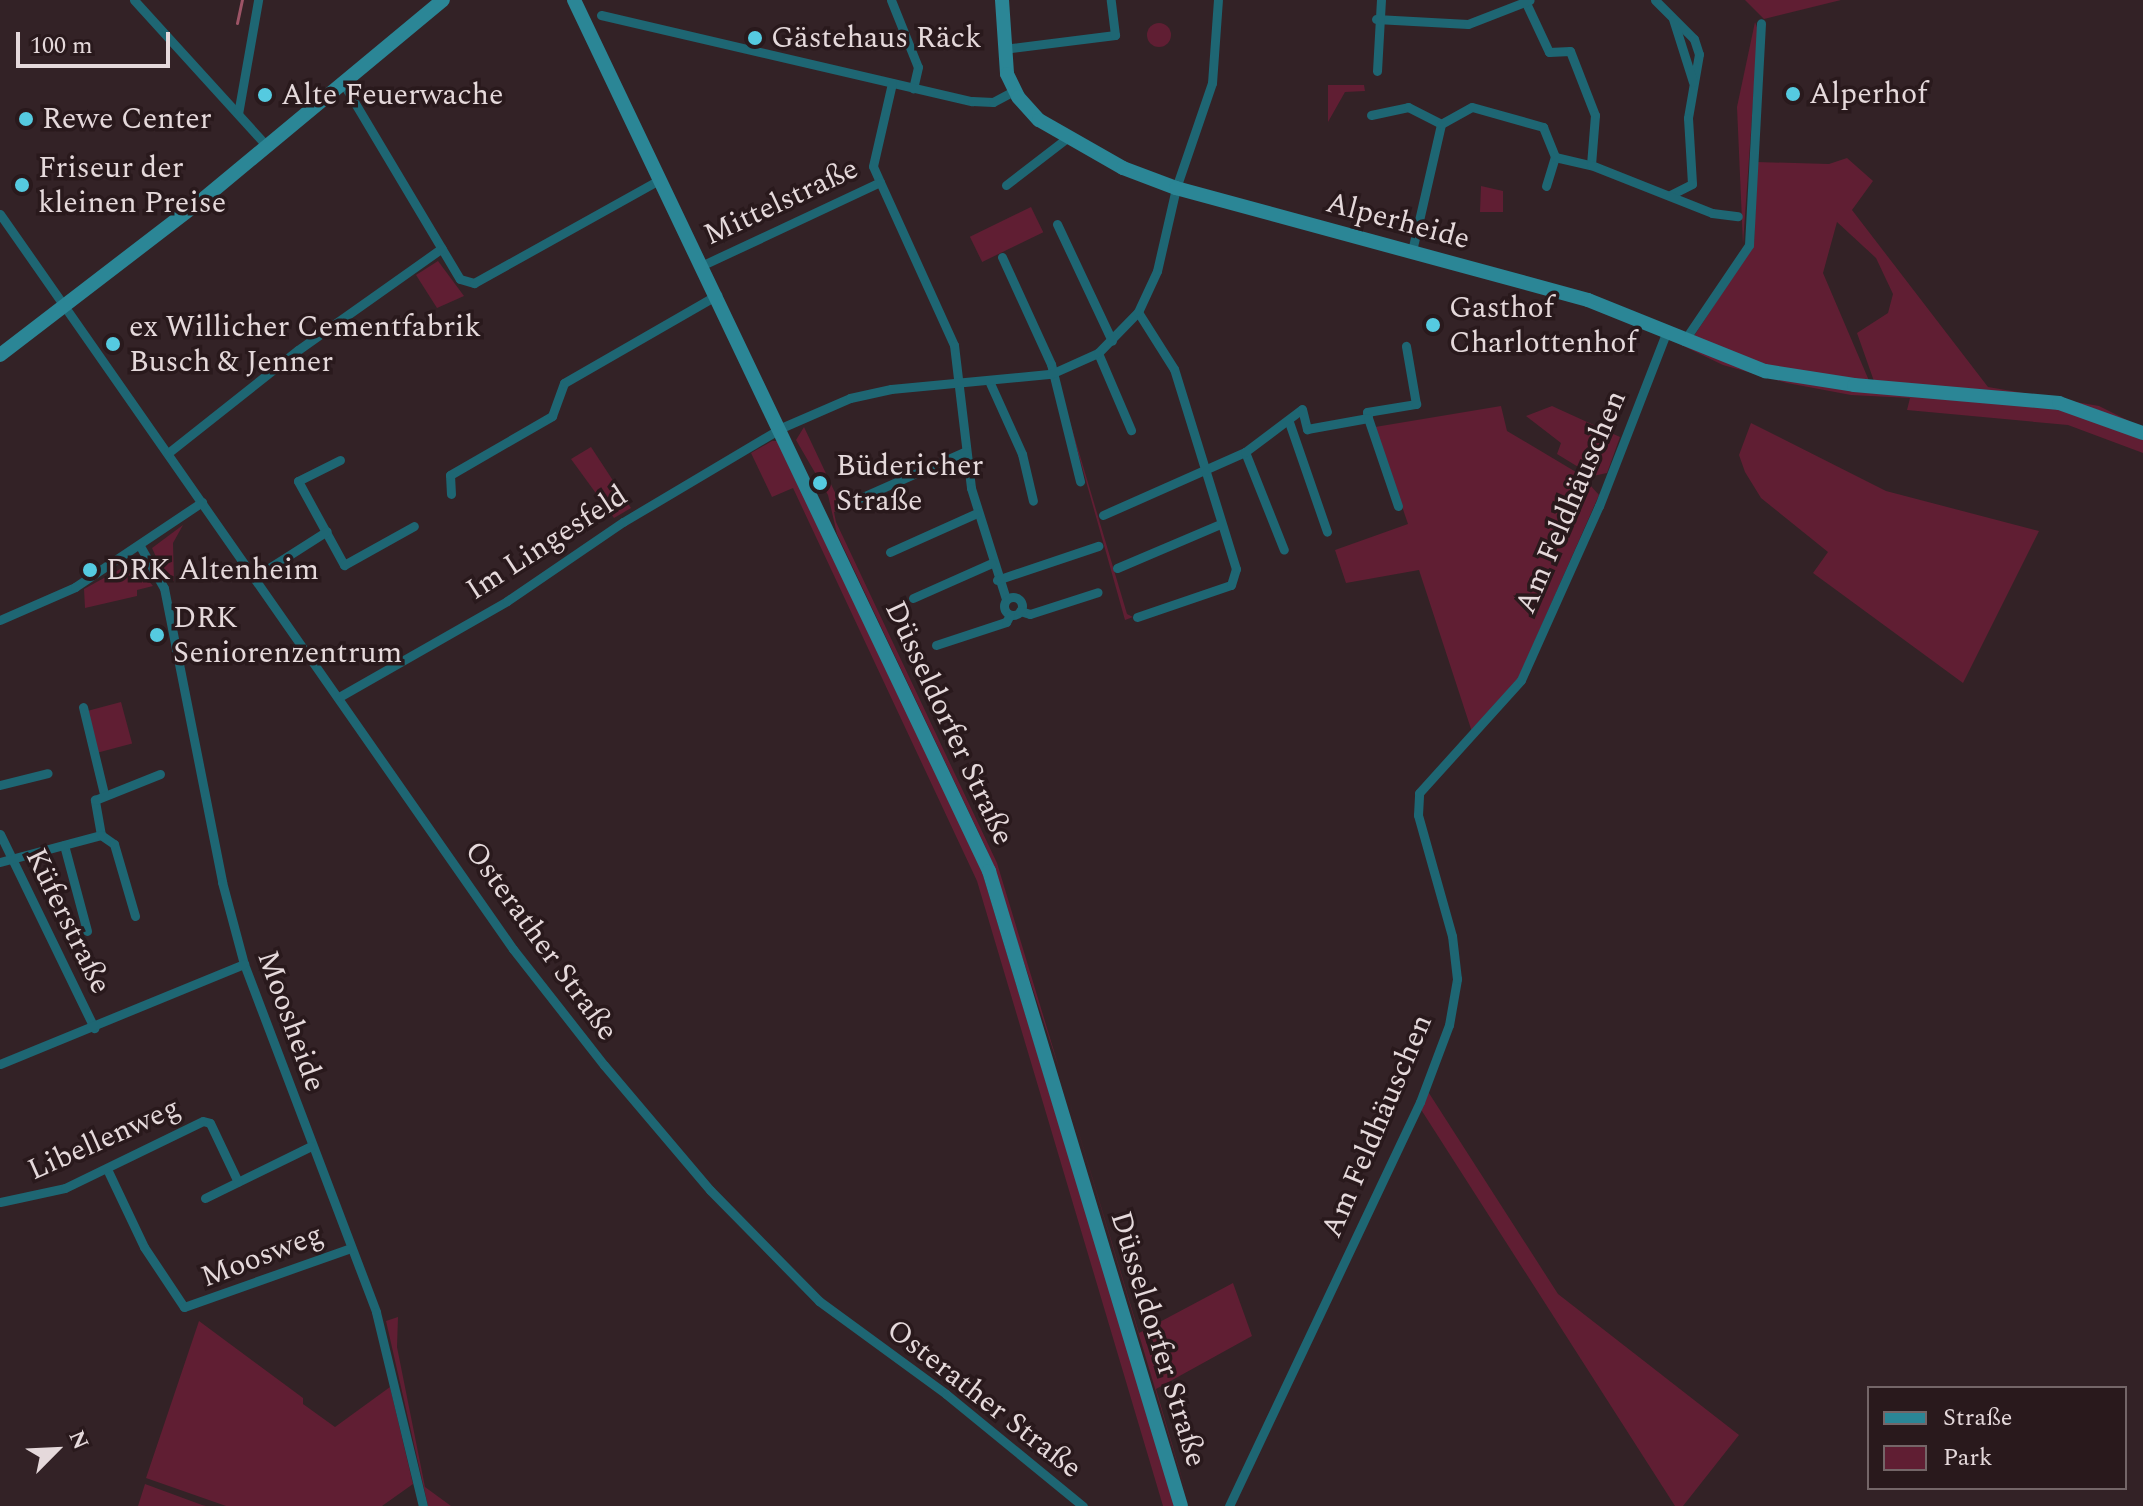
<!DOCTYPE html>
<html>
<head>
<meta charset="utf-8">
<style>
	body { margin:0 }
	#map { position:relative; width:2143px; height:1506px; overflow:hidden; background:#332226; font-family:Spectral,serif }
	div>[style] { position:absolute }
	[style*='--x'] { left:calc(var(--x)*1px); top:calc(var(--y)*1px); width:calc(var(--w)*1px); rotate:calc(var(--a)*1deg) }
	.green>* { inset:0; background:#601e33; transform-origin:0 0 }
	.round { border-radius:50% }
	.stream>* { height:3px; margin:-1.5px; padding:0 1.5px; transform-origin:1.5px; border-radius:1.5px; background:#9d5466 }
	.street>* { height:9px; margin:-4.5px; padding:0 4.5px; transform-origin:4.5px; border-radius:4.5px; background:#1e6673 }
	.street>.ring { margin:-4.5px; padding:0; box-sizing:content-box; background:none; border:9px solid #1e6673; border-radius:50% }
	.secondary>* { height:14px; margin:-7px; padding:0 7px; transform-origin:7px; border-radius:7px; background:#2b8696 }
	.dots>* { width:22px; height:22px; translate:-50% -50%; box-sizing:border-box; border:4px solid #29191c; border-radius:50% }
	span { translate:-50% -50%; white-space:nowrap; text-align:center; line-height:1.15; -webkit-text-stroke:7px #29191c; paint-order:stroke }
	.poi-label { font-size:30px; color:#e5d9db }
	.left { translate:0 -50%; text-align:left }
	.street-label { font-size:30px; color:#e5d9db }
	.legend { position:absolute; left:1867px; top:1386px; width:260px; height:104px; box-sizing:border-box; background:#29191c; border:2px solid #746668; margin:0; padding:10px 14px; list-style:none; font-size:24px; color:#e5d9db }
	.legend li { display:flex; align-items:center; gap:16px; height:40px }
	.legend b { width:40px; border:2px solid #746668 }
	.north { position:absolute; left:16px; top:1410px; width:80px; height:80px; -webkit-text-stroke:6px #29191c; paint-order:stroke; rotate:66deg; font-size:22px; font-weight:700; line-height:32px; text-align:center; color:#e5d9db }
	.north::after { content:''; display:block; margin:auto; width:28px; height:36px; background:#e5d9db; clip-path:polygon(50% 0,100% 100%,50% 72%,0 100%) }
	.scale { position:absolute; left:16px; top:32px; width:154px; height:36px; box-sizing:border-box; border:4px solid #e5d9db; border-top:0; padding-left:10px; font-size:24px; line-height:28px; white-space:nowrap; color:#e5d9db; -webkit-text-stroke:6px #29191c; paint-order:stroke }
</style>
</head>
<body>
<div id="map">
	<div class="green">
		<i style="clip-path:polygon(1745px 0,1841px 0,1764px 19px)"></i>
		<i style="clip-path:polygon(1755px 22px,1758px 30px,1743px 244px,1737px 107px)"></i>
		<i class="round" style="left:1147px;top:23px;width:24px;height:24px"></i>
		<i style="clip-path:polygon(1328px 85px,1364px 85px,1365px 91px,1345px 92px,1328px 122px)"></i>
		<i style="clip-path:polygon(1847px 158px,1873px 181px,1852px 210px,1988px 387px,2099px 406px,2143px 428px,2095px 409px,1875px 384px,1857px 333px,1888px 313px,1893px 294px,1876px 258px,1837px 222px,1823px 273px,1870px 383px,1763px 367px,1694px 336px,1754px 244px,1757px 162px,1829px 164px)"></i>
		<i style="clip-path:polygon(1481px 186px,1503px 191px,1503px 212px,1480px 212px)"></i>
		<i style="left:1031px;top:207px;width:28px;height:68px;rotate:64deg"></i>
		<i style="clip-path:polygon(438px 261px,464px 296px,437px 308px,416px 275px)"></i>
		<i style="clip-path:polygon(1675px 342px,1760px 375px,2057px 406px,2143px 437px,2143px 453px,2068px 425px,1907px 410px,1910px 398px,1851px 395px,1787px 383px,1723px 365px)"></i>
		<i style="clip-path:polygon(1059px 385px,1127px 614px,1133px 617px,1125px 620px)"></i>
		<i style="clip-path:polygon(1501px 406px,1507px 431px,1581px 475px,1599px 495px,1518px 679px,1472px 732px,1419px 570px,1346px 583px,1335px 550px,1408px 524px,1375px 427px)"></i>
		<i style="clip-path:polygon(1552px 406px,1620px 437px,1607px 473px,1593px 476px,1557px 454px,1561px 443px,1526px 416px)"></i>
		<i style="clip-path:polygon(1751px 423px,1886px 491px,2039px 531px,1963px 683px,1813px 573px,1828px 552px,1761px 498px,1745px 472px,1739px 455px)"></i>
		<i style="clip-path:polygon(804px 427px,839px 501px,859px 495px,861px 499px,834px 512px,836px 522px,997px 863px,1060px 1071px,986px 848px,837px 534px,828px 495px,796px 440px)"></i>
		<i style="clip-path:polygon(772px 441px,778px 441px,979px 862px,1175px 1506px,1163px 1506px,977px 881px,793px 488px,772px 497px,751px 453px)"></i>
		<i style="clip-path:polygon(591px 447px,631px 508px,614px 518px,571px 459px)"></i>
		<i style="clip-path:polygon(183px 525px,173px 543px,174px 581px,167px 581px,152px 548px)"></i>
		<i style="clip-path:polygon(133px 562px,153px 586px,137px 590px,137px 596px,85px 608px,84px 589px)"></i>
		<i style="left:121px;top:702px;width:43px;height:37px;rotate:75deg"></i>
		<i style="clip-path:polygon(1063px 1080px,1139px 1333px,1233px 1283px,1252px 1336px,1156px 1389px,1190px 1506px)"></i>
		<i style="clip-path:polygon(1427px 1090px,1558px 1294px,1739px 1435px,1683px 1506px,1675px 1506px,1420px 1108px)"></i>
		<i style="clip-path:polygon(398px 1317px,397px 1347px,425px 1487px,451px 1506px,428px 1506px,386px 1321px)"></i>
		<i style="clip-path:polygon(199px 1321px,303px 1398px,303px 1404px,335px 1427px,390px 1387px,413px 1484px,382px 1506px,226px 1506px,146px 1478px)"></i>
		<i style="clip-path:polygon(145px 1484px,202px 1505px,206px 1506px,138px 1506px)"></i>
	</div>
	<div class="stream">
		<i style="--x:237;--y:23;--w:24;--a:-78"></i>
	</div>
	<div class="street">
		<i style="--x:134;--y:0;--w:197;--a:47.7"></i>
		<i style="--x:891;--y:0;--w:72;--a:68.1"></i>
		<i style="--x:918;--y:67;--w:22;--a:103"></i>
		<i style="--x:1655;--y:0;--w:55;--a:45"></i>
		<i style="--x:1694;--y:39;--w:16;--a:72"></i>
		<i style="--x:1699;--y:54;--w:65;--a:99.8"></i>
		<i style="--x:1688;--y:118;--w:66;--a:86.5"></i>
		<i style="--x:1692;--y:184;--w:25;--a:153"></i>
		<i style="--x:1526;--y:3;--w:54;--a:64.9"></i>
		<i style="--x:1549;--y:52;--w:21;--a:-3"></i>
		<i style="--x:1570;--y:51;--w:69;--a:68.7"></i>
		<i style="--x:1595;--y:115;--w:50;--a:94.6"></i>
		<i style="--x:601;--y:15;--w:381;--a:13.1"></i>
		<i style="--x:972;--y:101;--w:21;--a:3"></i>
		<i style="--x:993;--y:102;--w:24;--a:-28"></i>
		<i style="--x:1376;--y:19;--w:92;--a:3.1"></i>
		<i style="--x:1468;--y:24;--w:66;--a:-21.2"></i>
		<i style="--x:1673;--y:19;--w:66;--a:72.4"></i>
		<i style="--x:1003;--y:49;--w:113;--a:-7.1"></i>
		<i style="--x:1115;--y:35;--w:35;--a:-97"></i>
		<i style="--x:1377;--y:71;--w:71;--a:-86.8"></i>
		<i style="--x:343;--y:83;--w:228;--a:59.2"></i>
		<i style="--x:460;--y:279;--w:15;--a:16"></i>
		<i style="--x:474;--y:283;--w:214;--a:-29.1"></i>
		<i style="--x:238;--y:114;--w:116;--a:-80"></i>
		<i style="--x:1371;--y:115;--w:38;--a:-12"></i>
		<i style="--x:1408;--y:107;--w:37;--a:27"></i>
		<i style="--x:880;--y:182;--w:17;--a:-114"></i>
		<i style="--x:873;--y:166;--w:85;--a:-77.1"></i>
		<i style="--x:1006;--y:185;--w:77;--a:-37.6"></i>
		<i style="--x:1546;--y:186;--w:30;--a:-73"></i>
		<i style="--x:0;--y:214;--w:896;--a:55.09"></i>
		<i style="--x:513;--y:949;--w:147;--a:51.9"></i>
		<i style="--x:604;--y:1065;--w:164;--a:49.7"></i>
		<i style="--x:710;--y:1190;--w:156;--a:45.5"></i>
		<i style="--x:819;--y:1301;--w:157;--a:36.2"></i>
		<i style="--x:946;--y:1394;--w:177;--a:39.3"></i>
		<i style="--x:1057;--y:224;--w:129;--a:64.8"></i>
		<i style="--x:1412;--y:251;--w:130;--a:-77.1"></i>
		<i style="--x:1441;--y:124;--w:35;--a:-29"></i>
		<i style="--x:1472;--y:107;--w:74;--a:15.7"></i>
		<i style="--x:1543;--y:127;--w:32;--a:68"></i>
		<i style="--x:1555;--y:157;--w:37;--a:13"></i>
		<i style="--x:1591;--y:165;--w:130;--a:21.6"></i>
		<i style="--x:1712;--y:213;--w:26;--a:7"></i>
		<i style="--x:1002;--y:257;--w:118;--a:65.4"></i>
		<i style="--x:1051;--y:364;--w:121;--a:76.1"></i>
		<i style="--x:703;--y:265;--w:195;--a:-25.1"></i>
		<i style="--x:880;--y:182;--w:179;--a:65.6"></i>
		<i style="--x:954;--y:345;--w:144;--a:83.2"></i>
		<i style="--x:971;--y:488;--w:116;--a:72.5"></i>
		<i style="--x:1684;--y:341;--w:116;--a:-55.9"></i>
		<i style="--x:1749;--y:245;--w:222;--a:-86.9"></i>
		<i style="--x:1098;--y:353;--w:84;--a:66.8"></i>
		<i style="--x:990;--y:383;--w:78;--a:65.7"></i>
		<i style="--x:1022;--y:454;--w:48;--a:76.8"></i>
		<i style="--x:1368;--y:418;--w:6;--a:-99"></i>
		<i style="--x:1367;--y:412;--w:50;--a:-9.3"></i>
		<i style="--x:1416;--y:404;--w:59;--a:-99.8"></i>
		<i style="--x:1289;--y:422;--w:116;--a:70.9"></i>
		<i style="--x:1245;--y:452;--w:105;--a:68.3"></i>
		<i style="--x:168;--y:453;--w:166;--a:-38.4"></i>
		<i style="--x:298;--y:350;--w:176;--a:-35.3"></i>
		<i style="--x:340;--y:460;--w:47;--a:153.4"></i>
		<i style="--x:298;--y:481;--w:96;--a:61.3"></i>
		<i style="--x:344;--y:565;--w:80;--a:-29.1"></i>
		<i style="--x:451;--y:494;--w:19;--a:-93"></i>
		<i style="--x:450;--y:475;--w:118;--a:-30"></i>
		<i style="--x:552;--y:416;--w:35;--a:-70"></i>
		<i style="--x:564;--y:383;--w:177;--a:-29.9"></i>
		<i style="--x:860;--y:498;--w:116;--a:-23.9"></i>
		<i style="--x:1103;--y:515;--w:155;--a:-23.9"></i>
		<i style="--x:1245;--y:452;--w:71;--a:-37"></i>
		<i style="--x:1302;--y:409;--w:21;--a:76"></i>
		<i style="--x:1307;--y:429;--w:62;--a:-10.2"></i>
		<i style="--x:1368;--y:418;--w:93;--a:71.2"></i>
		<i style="--x:140;--y:546;--w:48;--a:60.3"></i>
		<i style="--x:164;--y:588;--w:300;--a:78.8"></i>
		<i style="--x:222;--y:882;--w:85;--a:75"></i>
		<i style="--x:244;--y:964;--w:372;--a:69.2"></i>
		<i style="--x:376;--y:1312;--w:200;--a:76.4"></i>
		<i style="--x:890;--y:552;--w:95;--a:-24.1"></i>
		<i style="--x:1117;--y:568;--w:112;--a:-23.1"></i>
		<i style="--x:255;--y:577;--w:85;--a:-32.6"></i>
		<i style="--x:997;--y:580;--w:107;--a:-18.6"></i>
		<i class="ring" style="left:1004px;top:597px;width:9px;height:9px"></i>
		<i style="--x:913;--y:598;--w:86;--a:-23.9"></i>
		<i style="--x:1020;--y:611;--w:10;--a:17"></i>
		<i style="--x:1030;--y:614;--w:71;--a:-17.9"></i>
		<i style="--x:1137;--y:617;--w:99;--a:-18.8"></i>
		<i style="--x:1231;--y:585;--w:17;--a:-73"></i>
		<i style="--x:1236;--y:569;--w:209;--a:-107.2"></i>
		<i style="--x:1174;--y:369;--w:67;--a:-122.3"></i>
		<i style="--x:0;--y:620;--w:82;--a:-23.7"></i>
		<i style="--x:75;--y:587;--w:153;--a:-33.8"></i>
		<i style="--x:936;--y:645;--w:74;--a:-18.2"></i>
		<i style="--x:1006;--y:622;--w:8;--a:-60"></i>
		<i style="--x:339;--y:697;--w:193;--a:-29.7"></i>
		<i style="--x:507;--y:601;--w:140;--a:-34.3"></i>
		<i style="--x:623;--y:522;--w:184;--a:-30.7"></i>
		<i style="--x:781;--y:428;--w:75;--a:-23.5"></i>
		<i style="--x:850;--y:398;--w:42;--a:-12.4"></i>
		<i style="--x:891;--y:389;--w:161;--a:-5.4"></i>
		<i style="--x:1051;--y:374;--w:51;--a:-24.1"></i>
		<i style="--x:1098;--y:353;--w:57;--a:-45.7"></i>
		<i style="--x:1138;--y:312;--w:45;--a:-65.1"></i>
		<i style="--x:1157;--y:271;--w:85;--a:-77.1"></i>
		<i style="--x:1176;--y:188;--w:111;--a:-71.1"></i>
		<i style="--x:1212;--y:83;--w:83;--a:-85.9"></i>
		<i style="--x:83;--y:707;--w:89;--a:76.4"></i>
		<i style="--x:0;--y:785;--w:49;--a:-14"></i>
		<i style="--x:0;--y:834;--w:216;--a:64.1"></i>
		<i style="--x:101;--y:835;--w:36;--a:-100"></i>
		<i style="--x:95;--y:800;--w:70;--a:-21.8"></i>
		<i style="--x:64;--y:845;--w:89;--a:75"></i>
		<i style="--x:0;--y:862;--w:105;--a:-15"></i>
		<i style="--x:101;--y:835;--w:16;--a:35"></i>
		<i style="--x:114;--y:844;--w:75;--a:73.7"></i>
		<i style="--x:0;--y:1064;--w:264;--a:-22.3"></i>
		<i style="--x:107;--y:1169;--w:86;--a:64.6"></i>
		<i style="--x:144;--y:1247;--w:72;--a:56.3"></i>
		<i style="--x:184;--y:1307;--w:177;--a:-19.5"></i>
		<i style="--x:205;--y:1198;--w:118;--a:-26.1"></i>
		<i style="--x:0;--y:1202;--w:66;--a:-12.2"></i>
		<i style="--x:65;--y:1188;--w:153;--a:-25.9"></i>
		<i style="--x:203;--y:1121;--w:7;--a:16"></i>
		<i style="--x:210;--y:1123;--w:65;--a:64.6"></i>
		<i style="--x:1229;--y:1506;--w:447;--a:-64.7"></i>
		<i style="--x:1420;--y:1102;--w:82;--a:-69.4"></i>
		<i style="--x:1449;--y:1025;--w:47;--a:-80.1"></i>
		<i style="--x:1457;--y:979;--w:43;--a:-96.6"></i>
		<i style="--x:1452;--y:936;--w:126;--a:-105.7"></i>
		<i style="--x:1418;--y:815;--w:22;--a:-87"></i>
		<i style="--x:1419;--y:793;--w:152;--a:-47.9"></i>
		<i style="--x:1521;--y:680;--w:191;--a:-65.9"></i>
		<i style="--x:1599;--y:506;--w:186;--a:-68.8"></i>
	</div>
	<div class="secondary">
		<i style="--x:574;--y:0;--w:965;--a:64.52"></i>
		<i style="--x:989;--y:871;--w:663;--a:73.18"></i>
		<i style="--x:1002;--y:0;--w:74;--a:86.1"></i>
		<i style="--x:1007;--y:74;--w:25;--a:64"></i>
		<i style="--x:1018;--y:97;--w:31;--a:48"></i>
		<i style="--x:1039;--y:120;--w:97;--a:29.7"></i>
		<i style="--x:1123;--y:168;--w:57;--a:20.7"></i>
		<i style="--x:1176;--y:188;--w:427;--a:15.2"></i>
		<i style="--x:1588;--y:300;--w:191;--a:21.9"></i>
		<i style="--x:1765;--y:371;--w:90;--a:8.9"></i>
		<i style="--x:1854;--y:385;--w:206;--a:5"></i>
		<i style="--x:2059;--y:403;--w:89;--a:19.7"></i>
		<i style="--x:0;--y:355;--w:255;--a:-37.5"></i>
		<i style="--x:202;--y:200;--w:313;--a:-39.7"></i>
	</div>
	<div class="dots">
		<i style="left:755px;top:38px;background:#55cae0"></i>
		<i style="left:1793px;top:94px;background:#55cae0"></i>
		<i style="left:265px;top:95px;background:#55cae0"></i>
		<i style="left:26px;top:119px;background:#55cae0"></i>
		<i style="left:22px;top:185px;background:#55cae0"></i>
		<i style="left:1433px;top:325px;background:#55cae0"></i>
		<i style="left:113px;top:344px;background:#55cae0"></i>
		<i style="left:820px;top:483px;background:#55cae0"></i>
		<i style="left:90px;top:570px;background:#55cae0"></i>
		<i style="left:157px;top:635px;background:#55cae0"></i>
	</div>
	<div class="poi-label">
		<span class="left" style="left:771px;top:38px">Gästehaus Räck</span>
		<span class="left" style="left:1809px;top:94px">Alperhof</span>
		<span class="left" style="left:281px;top:95px">Alte Feuerwache</span>
		<span class="left" style="left:42px;top:119px">Rewe Center</span>
		<span class="left" style="left:38px;top:185px">Friseur der<br>kleinen Preise</span>
		<span class="left" style="left:1449px;top:325px">Gasthof<br>Charlottenhof</span>
		<span class="left" style="left:129px;top:344px">ex Willicher Cementfabrik<br>Busch &amp; Jenner</span>
		<span class="left" style="left:836px;top:483px">Büdericher<br>Straße</span>
		<span class="left" style="left:106px;top:570px">DRK Altenheim</span>
		<span class="left" style="left:173px;top:635px">DRK<br>Seniorenzentrum</span>
	</div>
	<div class="street-label">
		<span style="left:781px;top:202px;rotate:-25deg">Mittelstraße</span>
		<span style="left:1398px;top:221px;rotate:15deg">Alperheide</span>
		<span style="left:1571px;top:502px;rotate:-67deg">Am Feldhäuschen</span>
		<span style="left:547px;top:543px;rotate:-33deg">Im Lingesfeld</span>
		<span style="left:949px;top:723px;rotate:65deg">Düsseldorfer Straße</span>
		<span style="left:68px;top:921px;rotate:64deg">Küferstraße</span>
		<span style="left:541px;top:941px;rotate:54deg">Osterather Straße</span>
		<span style="left:291px;top:1021px;rotate:70deg">Moosheide</span>
		<span style="left:1377px;top:1126px;rotate:-67deg">Am Feldhäuschen</span>
		<span style="left:104px;top:1139px;rotate:-24deg">Libellenweg</span>
		<span style="left:262px;top:1256px;rotate:-21deg">Moosweg</span>
		<span style="left:1158px;top:1339px;rotate:73deg">Düsseldorfer Straße</span>
		<span style="left:984px;top:1399px;rotate:38deg">Osterather Straße</span>
	</div>
	<ul class="legend">
	<li><b style="height:10px;background:#2b8696"></b>Straße</li>
	<li><b style="height:22px;background:#601e33"></b>Park</li>
	</ul>
	<div class="north">N</div>
	<div class="scale">100 m</div>
</div>
</body>
</html>
